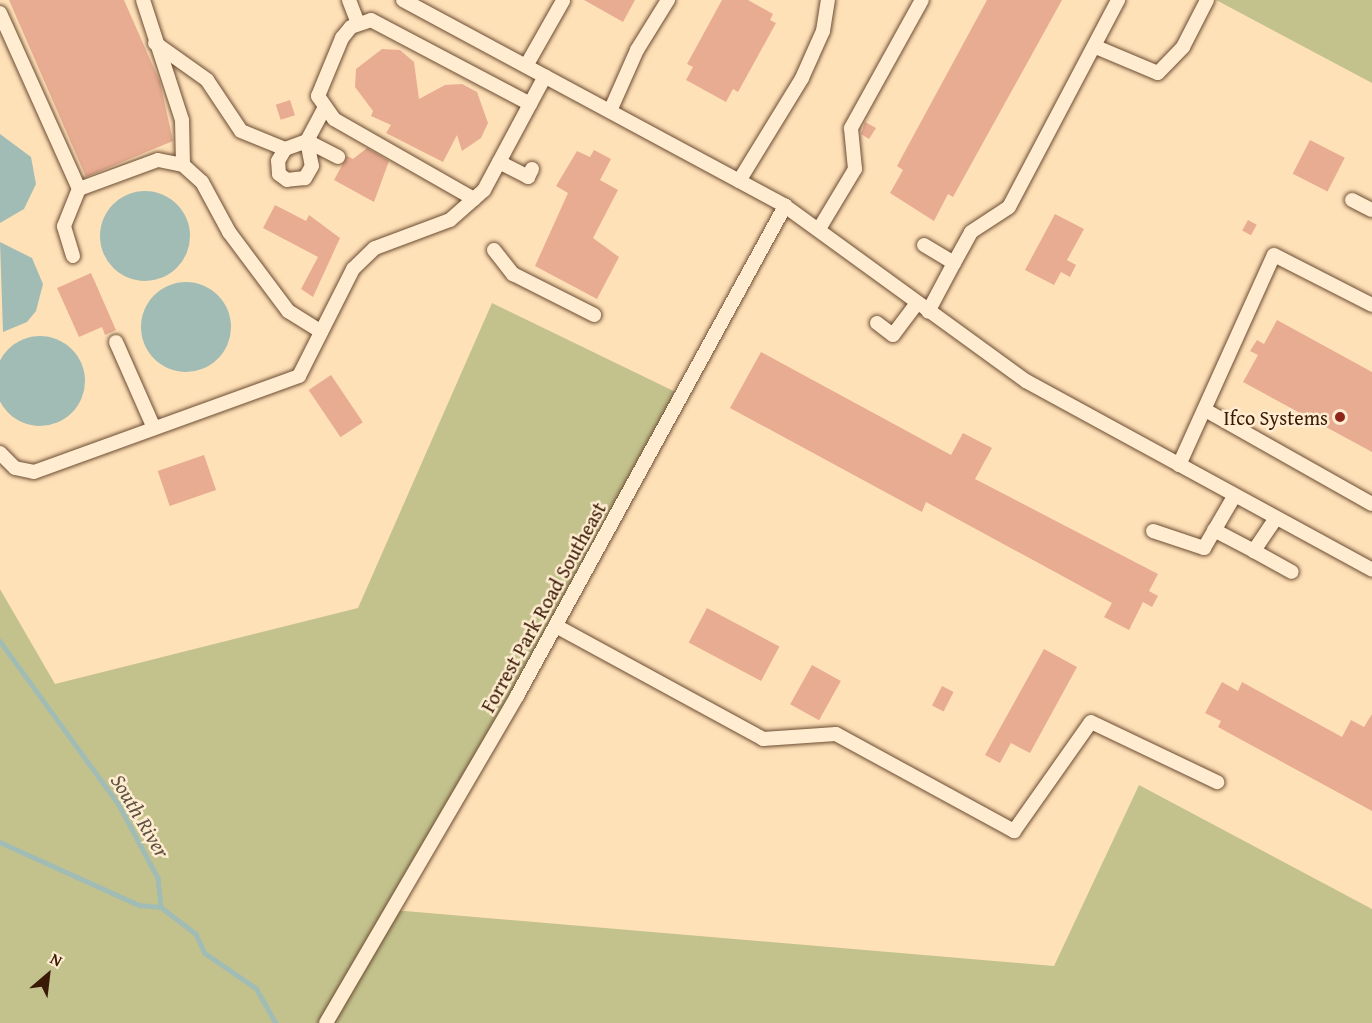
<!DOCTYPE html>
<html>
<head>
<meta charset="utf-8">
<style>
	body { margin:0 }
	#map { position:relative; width:1372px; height:1023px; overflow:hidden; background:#ffe1b8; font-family:"Gentium Book Plus",serif }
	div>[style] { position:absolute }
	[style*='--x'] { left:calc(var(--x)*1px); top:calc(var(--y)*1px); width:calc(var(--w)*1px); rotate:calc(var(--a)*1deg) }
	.green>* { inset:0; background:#c3c28d }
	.water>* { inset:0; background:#a1bcb4 }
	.round { border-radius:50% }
	.stream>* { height:4.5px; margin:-2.25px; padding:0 2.25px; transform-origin:2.25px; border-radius:2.25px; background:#a1bcb4 }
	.building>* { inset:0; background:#e8ac92; transform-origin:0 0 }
	.roads { filter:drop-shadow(0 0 2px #6b4c32) drop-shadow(0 0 2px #6b4c32) }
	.minor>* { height:14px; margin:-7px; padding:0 7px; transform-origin:7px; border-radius:7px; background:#ffecd1 }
	.dots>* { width:16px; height:16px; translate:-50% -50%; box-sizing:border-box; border:3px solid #ffecd1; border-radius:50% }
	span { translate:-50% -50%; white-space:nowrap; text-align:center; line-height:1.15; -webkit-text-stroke:5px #ffecd1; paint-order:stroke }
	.poi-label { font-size:20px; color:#3a1a05 }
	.right { translate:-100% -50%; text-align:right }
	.street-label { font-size:20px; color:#3a1a05 }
	.water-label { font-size:21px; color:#5e5342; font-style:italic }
	.north { position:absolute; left:18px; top:945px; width:60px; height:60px; -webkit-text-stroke:4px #ffecd1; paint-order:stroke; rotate:28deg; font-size:16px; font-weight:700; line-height:24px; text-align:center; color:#3a1a05 }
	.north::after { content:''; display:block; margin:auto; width:21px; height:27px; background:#3a1a05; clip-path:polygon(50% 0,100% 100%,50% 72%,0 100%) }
</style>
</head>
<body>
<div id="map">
	<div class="green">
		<i style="clip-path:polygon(1216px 0,1372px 0,1372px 83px)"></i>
		<i style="clip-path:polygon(492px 303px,688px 398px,555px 617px,393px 910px,1054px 966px,1139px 785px,1372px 909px,1372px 1023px,0 1023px,0 589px,55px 684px,358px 608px)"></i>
	</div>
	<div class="water">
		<i style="clip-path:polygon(0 134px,31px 157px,36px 184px,24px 209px,0 223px)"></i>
		<i class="round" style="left:100px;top:191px;width:90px;height:90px"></i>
		<i style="clip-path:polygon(0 242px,32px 258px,43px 284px,36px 311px,27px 322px,3px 332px)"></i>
		<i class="round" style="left:141px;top:282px;width:90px;height:90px"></i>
		<i class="round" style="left:-5px;top:336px;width:90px;height:90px"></i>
	</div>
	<div class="stream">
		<i style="--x:0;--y:641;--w:203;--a:54"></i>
		<i style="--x:119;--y:805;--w:83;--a:61.9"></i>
		<i style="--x:158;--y:878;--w:29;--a:84"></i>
		<i style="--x:0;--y:842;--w:153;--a:24.4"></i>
		<i style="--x:139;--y:905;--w:22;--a:5"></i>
		<i style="--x:161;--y:907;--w:44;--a:37.6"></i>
		<i style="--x:196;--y:934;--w:21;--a:65"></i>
		<i style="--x:205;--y:953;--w:62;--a:34.5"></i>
		<i style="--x:256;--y:988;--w:40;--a:60.3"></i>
	</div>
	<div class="building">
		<i style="clip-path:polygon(9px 0,124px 0,160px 82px,173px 141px,86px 177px)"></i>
		<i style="clip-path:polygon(584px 0,635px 0,623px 22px)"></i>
		<i style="clip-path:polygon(722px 0,748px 0,773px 14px,770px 20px,776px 23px,738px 92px,733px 89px,726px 102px,686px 80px,693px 67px,687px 64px)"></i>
		<i style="clip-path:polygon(987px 0,1062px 0,953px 197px,948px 194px,934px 221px,890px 193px,903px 170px,897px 166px)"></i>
		<i style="clip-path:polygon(382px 49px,400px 50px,414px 62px,419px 99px,445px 85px,462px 84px,477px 92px,488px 123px,481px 138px,462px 151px,457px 135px,443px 162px,386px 133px,391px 125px,371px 116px,373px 111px,355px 87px,356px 69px)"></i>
		<i style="left:290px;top:100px;width:16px;height:15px;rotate:72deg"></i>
		<i style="clip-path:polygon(865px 122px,876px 128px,869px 139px,861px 134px)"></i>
		<i style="left:1310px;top:140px;width:39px;height:38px;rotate:27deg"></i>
		<i style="clip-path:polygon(367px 148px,389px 161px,374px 202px,334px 180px,347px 156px,353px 159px)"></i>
		<i style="clip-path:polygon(594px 150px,611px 159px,600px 180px,618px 190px,593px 238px,619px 257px,597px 299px,535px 266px,568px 193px,556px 186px,577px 151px,590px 157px)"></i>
		<i style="clip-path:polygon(275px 205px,306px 221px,309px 215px,340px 238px,313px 297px,301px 289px,318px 257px,263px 228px)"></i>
		<i style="clip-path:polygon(1055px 214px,1084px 229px,1067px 260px,1076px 265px,1070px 277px,1061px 272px,1054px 285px,1025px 270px)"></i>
		<i style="left:1248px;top:220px;width:10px;height:12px;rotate:29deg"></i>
		<i style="clip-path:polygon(91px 273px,116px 330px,105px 335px,102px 327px,79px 337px,57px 288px)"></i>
		<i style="clip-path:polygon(1277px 320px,1372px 372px,1372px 452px,1243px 382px,1258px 355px,1250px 351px,1257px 340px,1264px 344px)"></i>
		<i style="clip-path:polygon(761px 352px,951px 455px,963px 433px,992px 448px,975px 479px,1158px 574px,1149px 591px,1158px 596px,1152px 607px,1143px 602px,1129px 630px,1104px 617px,1112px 603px,926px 502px,922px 512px,730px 408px)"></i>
		<i style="left:331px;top:375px;width:57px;height:27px;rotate:56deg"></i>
		<i style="left:204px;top:455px;width:37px;height:49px;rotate:71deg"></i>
		<i style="left:707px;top:608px;width:82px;height:39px;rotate:28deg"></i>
		<i style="clip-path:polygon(1044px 649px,1077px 667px,1030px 753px,1011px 743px,1000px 763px,985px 755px)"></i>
		<i style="left:812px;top:665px;width:33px;height:45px;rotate:29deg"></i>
		<i style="clip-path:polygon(1222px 682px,1238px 691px,1242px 682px,1342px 737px,1351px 720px,1364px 727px,1372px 714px,1372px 811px,1218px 727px,1221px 721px,1205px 713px)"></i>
		<i style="left:942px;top:686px;width:13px;height:22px;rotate:27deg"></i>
	</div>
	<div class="roads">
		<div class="minor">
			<i style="--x:143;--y:0;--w:126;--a:72"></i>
			<i style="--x:182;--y:120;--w:45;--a:88.7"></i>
			<i style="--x:349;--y:0;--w:25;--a:69"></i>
			<i style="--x:403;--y:0;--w:434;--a:28.3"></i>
			<i style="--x:785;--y:206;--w:298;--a:36"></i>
			<i style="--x:1026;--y:381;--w:394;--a:28.6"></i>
			<i style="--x:0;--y:13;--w:193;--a:65.8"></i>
			<i style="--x:155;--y:43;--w:64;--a:35.4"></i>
			<i style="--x:207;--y:80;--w:61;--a:56.3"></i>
			<i style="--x:241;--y:131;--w:48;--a:22.2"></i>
			<i style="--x:1096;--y:47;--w:67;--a:22.8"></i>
			<i style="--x:1158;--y:73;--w:36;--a:-46"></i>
			<i style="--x:1183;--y:47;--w:53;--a:-62.9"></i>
			<i style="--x:526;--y:66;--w:75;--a:-60.4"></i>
			<i style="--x:325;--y:107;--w:38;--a:118"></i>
			<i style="--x:307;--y:141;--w:35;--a:27"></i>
			<i style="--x:610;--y:111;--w:67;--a:-66.1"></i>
			<i style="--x:637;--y:50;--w:59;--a:-58.2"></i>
			<i style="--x:307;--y:141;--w:25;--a:79"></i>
			<i style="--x:312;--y:166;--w:14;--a:120"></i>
			<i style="--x:305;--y:178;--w:18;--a:174"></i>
			<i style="--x:287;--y:180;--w:10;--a:-143"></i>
			<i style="--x:279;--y:174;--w:13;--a:-94"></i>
			<i style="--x:278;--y:161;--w:14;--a:-60"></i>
			<i style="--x:285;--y:149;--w:23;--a:-20"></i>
			<i style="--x:499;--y:162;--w:33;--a:27"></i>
			<i style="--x:528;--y:177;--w:9;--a:-63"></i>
			<i style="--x:739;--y:181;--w:121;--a:-58.5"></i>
			<i style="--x:802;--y:78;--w:51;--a:-65.9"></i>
			<i style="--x:823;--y:31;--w:31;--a:-81"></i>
			<i style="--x:474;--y:199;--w:161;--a:-150.3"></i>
			<i style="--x:334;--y:119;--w:28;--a:-125"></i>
			<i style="--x:318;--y:96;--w:63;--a:-67.5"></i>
			<i style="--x:342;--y:38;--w:14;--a:-51"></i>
			<i style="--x:351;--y:27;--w:21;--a:-19"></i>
			<i style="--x:371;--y:20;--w:180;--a:27.8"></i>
			<i style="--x:1352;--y:200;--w:22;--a:27"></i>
			<i style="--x:819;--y:229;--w:70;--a:-59"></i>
			<i style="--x:855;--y:169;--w:41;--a:-95.6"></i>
			<i style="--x:851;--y:128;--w:146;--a:-61"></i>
			<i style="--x:924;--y:245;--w:35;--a:31"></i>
			<i style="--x:954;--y:263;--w:55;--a:118"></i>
			<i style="--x:494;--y:250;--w:31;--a:52"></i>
			<i style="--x:513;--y:274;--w:91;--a:26.8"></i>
			<i style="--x:73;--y:256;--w:31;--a:-107"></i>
			<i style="--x:64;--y:226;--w:40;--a:-68"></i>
			<i style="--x:79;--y:189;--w:84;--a:-20.2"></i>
			<i style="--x:158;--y:160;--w:25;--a:11"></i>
			<i style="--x:183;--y:165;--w:25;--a:42"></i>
			<i style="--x:202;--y:182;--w:57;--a:61.6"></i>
			<i style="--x:229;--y:232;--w:99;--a:53.2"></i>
			<i style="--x:288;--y:311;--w:39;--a:32"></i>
			<i style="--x:954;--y:263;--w:35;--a:-61"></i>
			<i style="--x:971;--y:232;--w:45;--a:-33.3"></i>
			<i style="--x:1009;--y:207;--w:234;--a:-62.2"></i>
			<i style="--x:877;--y:323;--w:20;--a:37"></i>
			<i style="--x:893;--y:335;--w:40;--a:-53"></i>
			<i style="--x:116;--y:342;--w:94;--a:66.2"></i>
			<i style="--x:1207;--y:411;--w:189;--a:29.4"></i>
			<i style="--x:0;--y:453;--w:21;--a:45"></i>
			<i style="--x:15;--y:468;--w:19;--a:12"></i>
			<i style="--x:34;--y:472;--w:282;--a:-19.9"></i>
			<i style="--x:299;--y:376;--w:120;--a:-63.2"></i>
			<i style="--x:353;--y:269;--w:30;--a:-44"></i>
			<i style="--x:375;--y:248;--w:80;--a:-20.5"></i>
			<i style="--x:450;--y:220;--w:45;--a:-41.4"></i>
			<i style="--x:484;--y:190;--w:129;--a:-61.8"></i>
			<i style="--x:1179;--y:465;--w:230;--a:-65.7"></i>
			<i style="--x:1274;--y:255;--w:110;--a:27"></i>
			<i style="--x:1276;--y:518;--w:40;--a:124"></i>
			<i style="--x:1254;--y:551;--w:43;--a:28.9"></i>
			<i style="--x:1214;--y:530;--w:45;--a:27.7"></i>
			<i style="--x:1153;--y:531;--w:54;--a:18.4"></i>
			<i style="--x:1204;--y:548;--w:61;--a:-59.7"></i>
			<i style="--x:556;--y:626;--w:236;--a:28.6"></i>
			<i style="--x:763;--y:739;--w:73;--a:-3.9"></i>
			<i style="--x:836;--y:734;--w:203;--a:28.6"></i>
			<i style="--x:1014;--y:831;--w:133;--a:-54.8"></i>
			<i style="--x:1091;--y:722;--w:140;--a:25.5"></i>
			<i style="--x:326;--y:1023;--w:379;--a:-59.7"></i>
			<i style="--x:517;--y:696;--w:559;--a:-61.32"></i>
		</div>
	</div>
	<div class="dots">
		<i style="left:1340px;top:417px;background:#8f2418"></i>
	</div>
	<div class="poi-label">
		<span class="right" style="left:1328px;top:417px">Ifco Systems</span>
	</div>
	<div class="street-label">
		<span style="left:543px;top:607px;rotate:-61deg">Forrest Park Road Southeast</span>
	</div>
	<div class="water-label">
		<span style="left:140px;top:816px;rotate:59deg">South River</span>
	</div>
	<div class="north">N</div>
</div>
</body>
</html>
